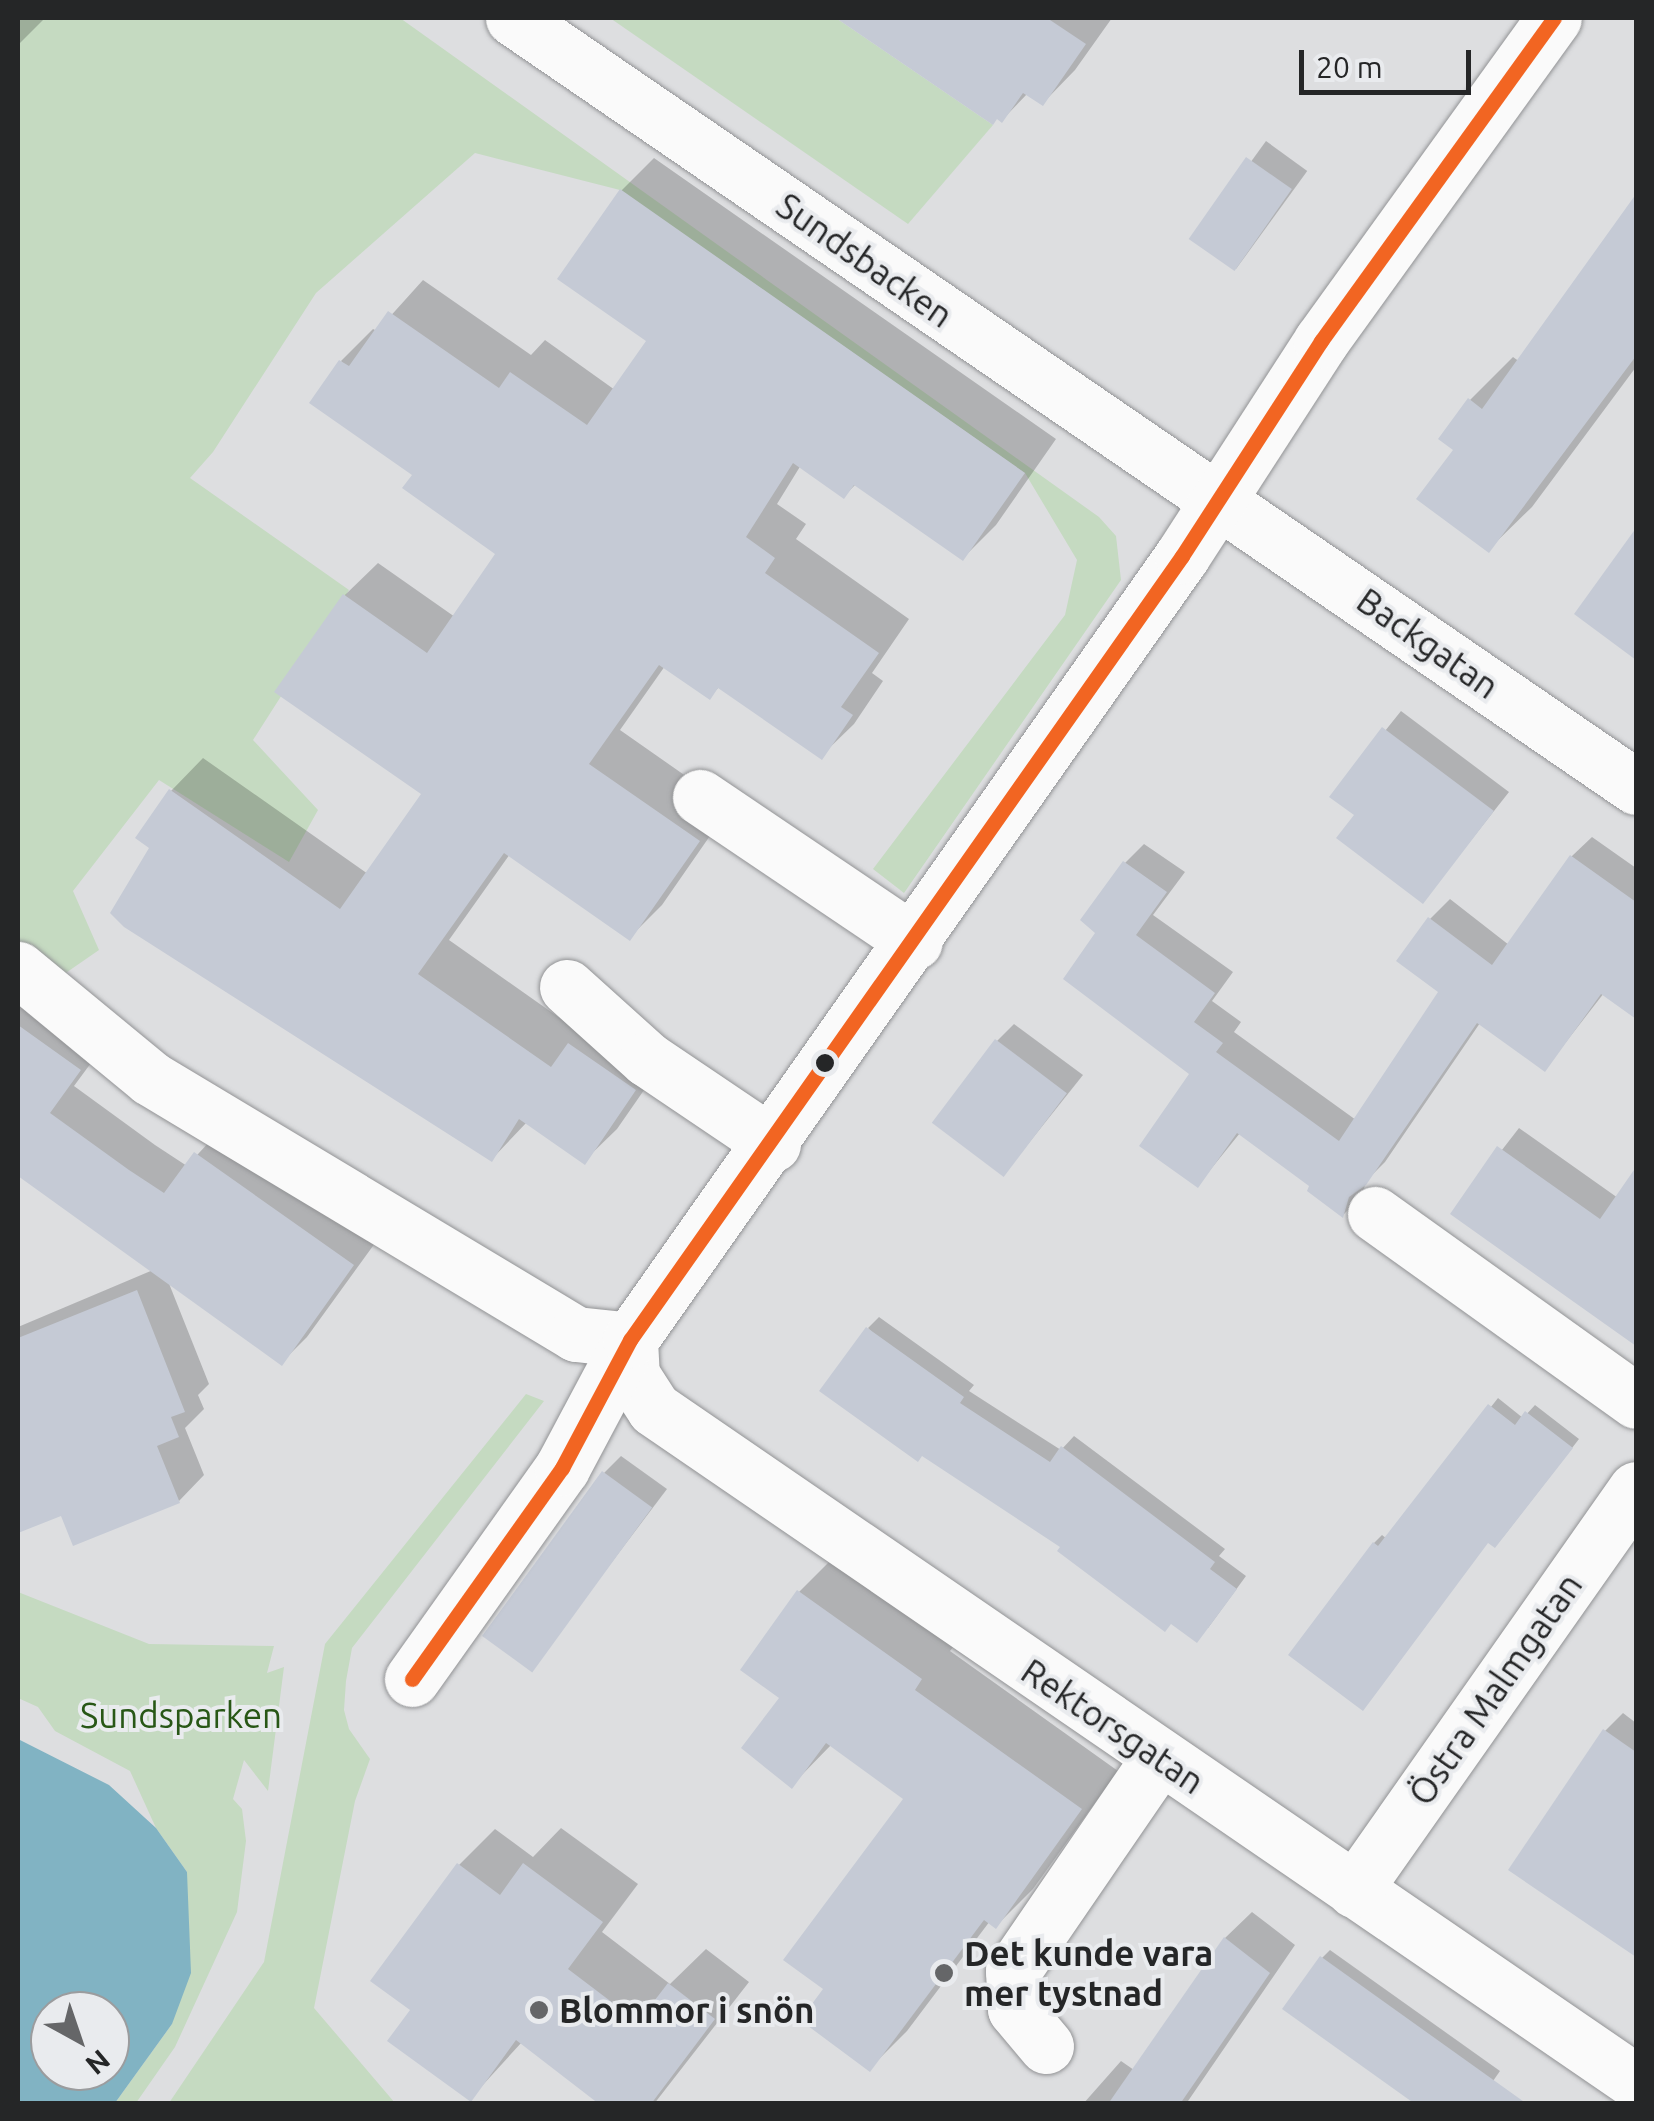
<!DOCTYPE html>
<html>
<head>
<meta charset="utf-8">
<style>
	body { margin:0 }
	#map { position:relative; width:1654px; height:2121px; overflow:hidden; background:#dddee0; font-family:Ubuntu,sans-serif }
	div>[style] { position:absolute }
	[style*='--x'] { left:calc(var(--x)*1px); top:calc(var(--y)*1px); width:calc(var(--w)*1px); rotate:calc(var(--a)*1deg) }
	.green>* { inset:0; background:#c5dac1 }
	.water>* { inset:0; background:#81b3c3 }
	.shadow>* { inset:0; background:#0003; transform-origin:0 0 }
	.building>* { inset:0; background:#c5cad5; transform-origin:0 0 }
	.roads { filter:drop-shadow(0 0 2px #929395) drop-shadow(0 0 2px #929395) }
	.minor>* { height:55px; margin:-27.5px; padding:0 27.5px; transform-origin:27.5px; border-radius:27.5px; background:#fafafa }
	.bus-1>* { height:15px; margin:-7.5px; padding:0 7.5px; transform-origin:7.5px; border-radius:7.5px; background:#f26522 }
	.dots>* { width:28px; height:28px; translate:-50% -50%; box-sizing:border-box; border:5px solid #e9ebee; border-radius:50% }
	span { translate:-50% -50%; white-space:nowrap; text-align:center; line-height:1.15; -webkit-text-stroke:8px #e9ebee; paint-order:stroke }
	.street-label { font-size:35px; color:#252627 }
	.park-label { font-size:35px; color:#285716 }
	.poi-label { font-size:35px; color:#252627; font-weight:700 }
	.left { translate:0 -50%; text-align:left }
	.frame { position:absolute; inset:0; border:20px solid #252627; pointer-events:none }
	.north { position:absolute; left:30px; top:1991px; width:100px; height:100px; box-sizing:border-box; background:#e9ebee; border:2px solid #9b9c9e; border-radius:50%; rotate:140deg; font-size:28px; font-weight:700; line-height:40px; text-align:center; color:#252627 }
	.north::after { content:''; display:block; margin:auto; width:35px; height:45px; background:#656668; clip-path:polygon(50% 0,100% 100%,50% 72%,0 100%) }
	.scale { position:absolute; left:1299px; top:50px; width:172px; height:45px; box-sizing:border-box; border:5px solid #252627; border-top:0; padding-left:12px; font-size:30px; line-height:35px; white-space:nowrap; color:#252627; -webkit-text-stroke:8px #e9ebee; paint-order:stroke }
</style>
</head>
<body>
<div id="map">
	<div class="green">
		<i style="clip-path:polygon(18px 18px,400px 18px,1099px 517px,1116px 536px,1121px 580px,904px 893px,873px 869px,1065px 615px,1077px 560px,1025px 473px,620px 190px,475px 153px,316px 293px,213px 452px,190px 478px,349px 590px,253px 740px,318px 810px,289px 862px,159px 780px,73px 891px,99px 950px,44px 988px,18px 957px)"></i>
		<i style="clip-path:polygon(610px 18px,836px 18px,993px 125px,908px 224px)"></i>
		<i style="clip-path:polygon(526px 1394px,544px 1401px,352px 1648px,346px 1681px,344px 1710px,349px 1729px,370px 1759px,355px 1801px,314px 2008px,395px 2103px,169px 2103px,264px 1962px,325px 1644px)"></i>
		<i style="clip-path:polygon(18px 1592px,149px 1644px,274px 1646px,267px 1673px,284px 1667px,268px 1791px,244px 1760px,233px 1799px,242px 1809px,246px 1841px,237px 1912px,175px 2047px,136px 2103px,115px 2103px,172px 2024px,187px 1872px,156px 1828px,130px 1771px,55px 1731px,38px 1707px,18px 1698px)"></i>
	</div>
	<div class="water">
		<i style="clip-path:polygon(evenodd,18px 1739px,109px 1785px,156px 1828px,187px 1872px,191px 1973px,172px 2024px,115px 2103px,18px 2103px,18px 1739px,50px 2011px,110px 2011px,110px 2071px,50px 2071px,50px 2011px)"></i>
	</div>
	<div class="shadow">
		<i style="clip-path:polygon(18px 18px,45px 18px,18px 45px)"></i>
		<i style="clip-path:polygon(840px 18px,1112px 18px,1075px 70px,1043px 103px,1028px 93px,1002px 120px,998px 117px,993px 122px)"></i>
		<i style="left:1266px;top:141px;width:51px;height:121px;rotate:36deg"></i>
		<i style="clip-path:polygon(654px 158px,1056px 439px,996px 525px,963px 558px,856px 484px,844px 496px,801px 465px,777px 504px,806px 524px,796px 539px,909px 619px,872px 673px,883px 681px,854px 724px,821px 756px,720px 686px,709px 697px,665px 666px,620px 730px,730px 807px,662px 905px,630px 937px,510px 854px,449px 940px,581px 1033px,667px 1057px,617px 1129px,584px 1161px,527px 1122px,492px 1159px,153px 847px,171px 791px,203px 758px,368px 874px,424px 794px,345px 595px,378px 563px,455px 617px,499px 553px,415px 474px,341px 361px,373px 329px,377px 331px,423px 280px,531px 355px,545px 340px,615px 390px,649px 340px,621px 191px)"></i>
		<i style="clip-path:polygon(1636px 200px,1636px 367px,1532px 507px,1488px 550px,1456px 450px,1470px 400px,1513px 357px,1520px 362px)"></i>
		<i style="clip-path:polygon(1636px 531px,1636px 657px,1577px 613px)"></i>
		<i style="clip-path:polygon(1401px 711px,1509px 792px,1423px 901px,1357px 815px,1333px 796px)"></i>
		<i style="clip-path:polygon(1592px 837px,1636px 868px,1636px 1016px,1604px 993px,1545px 1069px,1480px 1023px,1385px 1162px,1366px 1181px,1362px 1196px,1343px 1215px,1313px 1186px,1240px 1133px,1198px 1185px,1192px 1074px,1099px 932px,1125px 863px,1144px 844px,1185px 872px,1153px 915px,1233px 972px,1212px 1001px,1241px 1022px,1234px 1032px,1356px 1120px,1441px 992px,1430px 919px,1450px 899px,1509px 945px,1572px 856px)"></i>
		<i style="clip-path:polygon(18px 981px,105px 1044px,74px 1086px,155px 1145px,187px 1166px,222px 1128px,378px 1239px,307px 1337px,281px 1363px,168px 1281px,209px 1384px,198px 1395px,204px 1409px,185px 1428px,204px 1475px,179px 1501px,62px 1513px,18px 1531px,18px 1327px,153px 1270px,18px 1172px)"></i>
		<i style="clip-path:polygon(1014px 1024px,1083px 1075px,1004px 1174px,997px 1041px)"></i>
		<i style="clip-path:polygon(1519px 1128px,1618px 1198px,1636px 1172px,1636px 1343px,1453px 1213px)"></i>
		<i style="clip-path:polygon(879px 1317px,974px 1385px,969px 1391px,1061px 1450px,1074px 1436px,1225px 1549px,1219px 1556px,1246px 1576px,1208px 1628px,1064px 1546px,868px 1328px)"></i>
		<i style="clip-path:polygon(1498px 1398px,1523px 1418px,1535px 1405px,1579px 1439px,1503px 1537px,1489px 1540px,1371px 1699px,1374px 1543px,1382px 1535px,1387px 1539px)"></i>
		<i style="clip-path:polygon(621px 1456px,667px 1489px,531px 1669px,604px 1473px)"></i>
		<i style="clip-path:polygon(837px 1554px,958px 1641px,950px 1651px,1118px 1771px,1033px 1889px,996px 1926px,990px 1921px,907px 2031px,869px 2069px,826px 1989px,907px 1799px,832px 1744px,792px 1785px,782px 1697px,799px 1592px)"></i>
		<i style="clip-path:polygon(1623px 1713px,1636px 1723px,1636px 1954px,1511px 1869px,1605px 1731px)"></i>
		<i style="clip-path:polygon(561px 1828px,638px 1884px,602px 1932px,670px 1984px,706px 1949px,749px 1982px,654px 2104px,603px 2104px,522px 2042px,470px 2099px,413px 2009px,459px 1865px,495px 1829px,533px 1857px)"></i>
		<i style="clip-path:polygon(1252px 1912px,1295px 1945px,1186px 2104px,1083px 2104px,1121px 2061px,1134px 2070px,1225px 1938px)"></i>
		<i style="clip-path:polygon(1330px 1950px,1500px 2071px,1477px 2104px,1322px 1958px)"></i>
	</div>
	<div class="building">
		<i style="clip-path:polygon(836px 18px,1047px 18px,1086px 44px,1043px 106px,1023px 93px,1002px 123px,997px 119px,993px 125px)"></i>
		<i style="left:1246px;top:157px;width:56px;height:100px;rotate:35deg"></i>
		<i style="clip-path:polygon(620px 189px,1025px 473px,963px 561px,854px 485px,844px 499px,793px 463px,746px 537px,775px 558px,765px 573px,879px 653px,841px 707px,853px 715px,822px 760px,718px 688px,710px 700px,659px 665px,589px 764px,700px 841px,630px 941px,504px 853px,418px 974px,551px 1067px,568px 1043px,636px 1090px,585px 1165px,519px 1119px,492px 1162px,124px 927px,110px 913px,149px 848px,135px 838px,169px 789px,340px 909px,421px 794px,274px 692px,343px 594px,427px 653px,495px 554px,402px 488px,412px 475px,309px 403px,339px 360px,349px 366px,388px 311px,499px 388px,510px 372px,587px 425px,646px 341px,557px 279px)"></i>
		<i style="clip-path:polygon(1636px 194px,1636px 356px,1489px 553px,1416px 499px,1453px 450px,1438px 439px,1468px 398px,1482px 409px)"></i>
		<i style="clip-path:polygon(1636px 528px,1636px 660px,1574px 614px)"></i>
		<i style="clip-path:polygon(1382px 727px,1494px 811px,1423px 904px,1336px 838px,1354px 815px,1329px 797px)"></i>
		<i style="clip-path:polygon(1570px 855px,1636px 902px,1636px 1019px,1601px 994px,1545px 1072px,1477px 1023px,1366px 1185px,1349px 1197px,1343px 1218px,1307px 1191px,1309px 1186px,1237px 1133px,1198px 1188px,1139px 1146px,1189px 1074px,1063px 979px,1095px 933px,1080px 920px,1123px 861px,1167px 892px,1136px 935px,1215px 993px,1194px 1022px,1223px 1043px,1216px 1052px,1339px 1141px,1438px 992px,1396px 961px,1428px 917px,1492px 965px)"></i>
		<i style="clip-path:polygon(18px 1025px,81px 1070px,50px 1113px,129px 1170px,164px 1193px,194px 1152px,354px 1265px,282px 1366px,18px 1176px)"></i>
		<i style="left:995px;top:1039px;width:90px;height:105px;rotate:37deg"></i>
		<i style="clip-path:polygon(1497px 1146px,1600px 1219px,1636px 1167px,1636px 1346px,1450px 1214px)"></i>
		<i style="clip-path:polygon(137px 1290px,185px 1412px,171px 1417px,179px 1437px,157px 1446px,180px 1503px,73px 1546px,61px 1516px,18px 1533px,18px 1338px)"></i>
		<i style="clip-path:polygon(866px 1327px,964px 1397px,960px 1403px,1050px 1462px,1061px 1446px,1215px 1562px,1210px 1569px,1237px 1589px,1197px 1643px,1171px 1624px,1165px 1632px,1057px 1551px,1060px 1547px,922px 1456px,918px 1462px,819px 1391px)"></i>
		<i style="clip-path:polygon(1488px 1404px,1515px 1425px,1525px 1411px,1573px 1448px,1495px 1548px,1488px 1543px,1363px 1711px,1288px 1655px,1373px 1542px,1378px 1546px)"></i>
		<i style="left:602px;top:1471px;width:62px;height:204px;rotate:36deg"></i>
		<i style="clip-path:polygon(797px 1590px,922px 1679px,915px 1690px,1082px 1809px,996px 1929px,984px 1920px,870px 2072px,800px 2020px,823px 1989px,783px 1960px,903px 1799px,826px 1743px,792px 1789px,741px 1748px,779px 1698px,740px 1670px)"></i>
		<i style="clip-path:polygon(1603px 1729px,1636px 1752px,1636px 1957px,1508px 1870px)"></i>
		<i style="clip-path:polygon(457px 1863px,500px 1895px,523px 1863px,603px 1922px,568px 1969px,638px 2022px,668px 1983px,715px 2019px,651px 2104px,599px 2104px,516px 2040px,471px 2102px,387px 2041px,410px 2010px,370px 1981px)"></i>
		<i style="clip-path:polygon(1224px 1937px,1270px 1973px,1180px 2104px,1108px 2104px)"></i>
		<i style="clip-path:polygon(1320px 1956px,1527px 2104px,1415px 2104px,1282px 2009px)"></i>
	</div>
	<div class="roads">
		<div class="minor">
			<i style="--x:513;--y:18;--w:1361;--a:34.4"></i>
			<i style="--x:700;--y:797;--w:259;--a:34"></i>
			<i style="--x:18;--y:969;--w:171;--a:39.5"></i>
			<i style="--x:150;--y:1078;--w:497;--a:31"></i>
			<i style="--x:576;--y:1334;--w:54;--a:6.3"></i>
			<i style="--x:567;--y:987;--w:108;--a:42"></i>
			<i style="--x:647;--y:1059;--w:152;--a:34"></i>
			<i style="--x:1375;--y:1214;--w:321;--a:35.6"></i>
			<i style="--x:630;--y:1340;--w:35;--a:87"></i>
			<i style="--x:632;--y:1375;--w:40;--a:57.1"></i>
			<i style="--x:654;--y:1409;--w:1190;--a:34.42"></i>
			<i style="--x:412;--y:1679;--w:259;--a:-54.6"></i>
			<i style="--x:562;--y:1468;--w:145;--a:-62"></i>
			<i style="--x:630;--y:1340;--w:959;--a:-54.85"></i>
			<i style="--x:1182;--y:556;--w:256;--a:-57.1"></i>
			<i style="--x:1321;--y:341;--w:398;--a:-54.2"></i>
			<i style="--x:1354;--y:1890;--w:490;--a:-54.9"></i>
			<i style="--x:1046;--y:2046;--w:48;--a:-130"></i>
			<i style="--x:1015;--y:2009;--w:38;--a:-93"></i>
			<i style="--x:1013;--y:1971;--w:258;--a:-55.6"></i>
		</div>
	</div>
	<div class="bus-1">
		<i style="--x:412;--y:1679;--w:259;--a:-54.6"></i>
		<i style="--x:562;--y:1468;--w:145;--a:-62"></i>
		<i style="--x:630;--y:1340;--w:959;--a:-54.85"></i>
		<i style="--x:1182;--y:556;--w:256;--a:-57.1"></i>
		<i style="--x:1321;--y:341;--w:398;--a:-54.2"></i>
	</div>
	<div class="dots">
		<i style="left:825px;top:1063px;background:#252627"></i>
		<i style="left:944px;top:1973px;background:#656668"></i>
		<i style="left:539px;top:2010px;background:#656668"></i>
	</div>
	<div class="street-label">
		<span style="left:865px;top:260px;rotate:35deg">Sundsbacken</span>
		<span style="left:1428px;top:643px;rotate:35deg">Backgatan</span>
		<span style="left:1495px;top:1689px;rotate:-55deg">Östra Malmgatan</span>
		<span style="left:1113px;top:1726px;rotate:34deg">Rektorsgatan</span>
	</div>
	<div class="park-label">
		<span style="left:181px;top:1715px">Sundsparken</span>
	</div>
	<div class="poi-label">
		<span class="left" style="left:964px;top:1973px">Det kunde vara<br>mer tystnad</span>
		<span class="left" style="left:559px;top:2010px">Blommor i snön</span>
	</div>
	<div class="frame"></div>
	<div class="north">N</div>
	<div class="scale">20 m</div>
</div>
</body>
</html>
